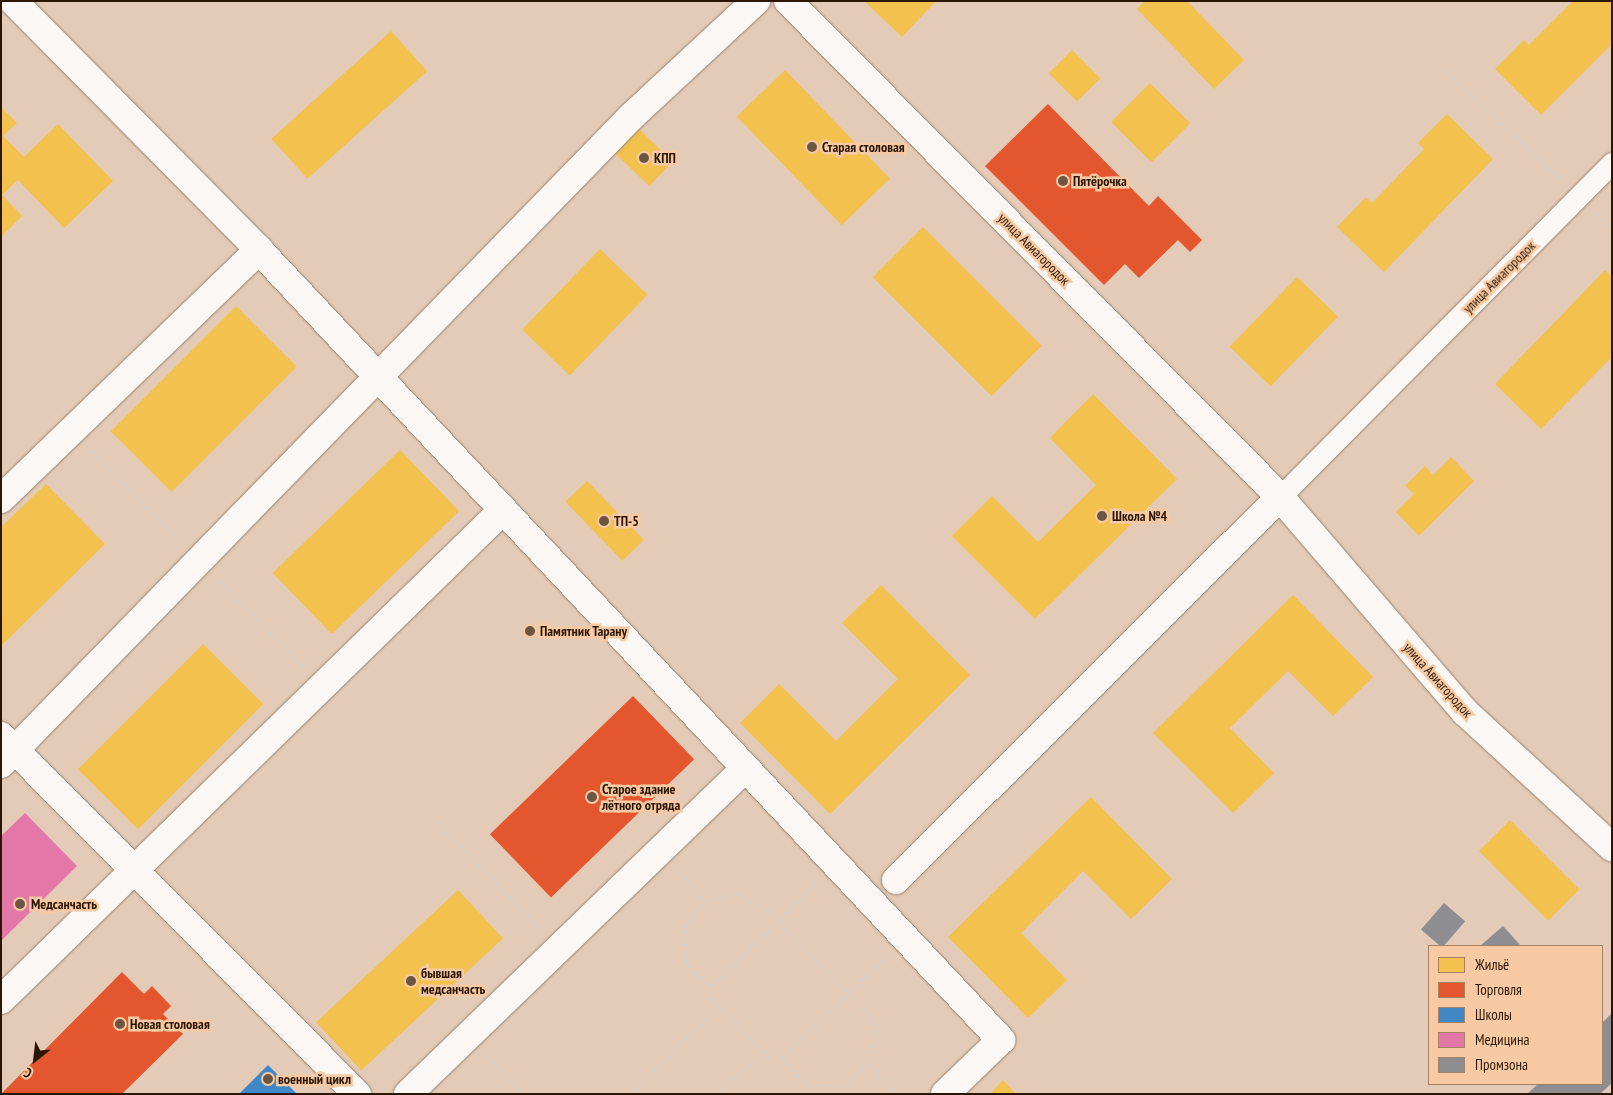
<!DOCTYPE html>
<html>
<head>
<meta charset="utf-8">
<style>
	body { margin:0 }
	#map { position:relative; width:1613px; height:1095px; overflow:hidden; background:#e4cbb7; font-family:"PT Sans Narrow",sans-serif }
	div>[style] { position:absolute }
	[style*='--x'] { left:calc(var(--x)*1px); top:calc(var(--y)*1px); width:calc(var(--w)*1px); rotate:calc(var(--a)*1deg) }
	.homes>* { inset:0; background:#f2c14e; transform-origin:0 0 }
	.shops>* { inset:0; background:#e4572e; transform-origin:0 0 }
	.schools>* { inset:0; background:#3f88c5 }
	.health>* { inset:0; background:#e377a8 }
	.industry>* { inset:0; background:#8d8d92; transform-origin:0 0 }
	.path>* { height:3px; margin-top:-1.5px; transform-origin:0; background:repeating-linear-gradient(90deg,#d7cfc8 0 2.5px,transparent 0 6.5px) }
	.roads { filter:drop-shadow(0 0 1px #96816e) drop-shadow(0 0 1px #96816e) }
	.pedestrian>* { height:21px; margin:-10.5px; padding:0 10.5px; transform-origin:10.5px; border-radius:10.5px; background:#fbf7f4 }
	.minor>* { height:28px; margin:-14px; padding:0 14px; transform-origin:14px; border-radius:14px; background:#fbf7f4 }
	.dots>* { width:14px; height:14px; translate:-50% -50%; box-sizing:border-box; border:2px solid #f8caa3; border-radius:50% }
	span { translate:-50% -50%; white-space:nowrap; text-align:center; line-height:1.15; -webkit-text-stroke:5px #f8caa3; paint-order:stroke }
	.poi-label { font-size:14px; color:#2b1603; font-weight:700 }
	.left { translate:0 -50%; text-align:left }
	.street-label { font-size:14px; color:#2b1603 }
	.frame { position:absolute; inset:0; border:2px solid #2b1603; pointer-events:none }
	.legend { position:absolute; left:1428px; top:945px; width:175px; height:140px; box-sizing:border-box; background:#f8caa3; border:1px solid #a68263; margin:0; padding:6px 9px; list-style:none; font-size:15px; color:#2b1603 }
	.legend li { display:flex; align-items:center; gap:10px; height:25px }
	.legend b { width:25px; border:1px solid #a68263 }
	.north { position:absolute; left:10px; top:1035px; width:50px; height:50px; -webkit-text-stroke:4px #f8caa3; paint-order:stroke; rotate:209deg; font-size:14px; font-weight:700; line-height:20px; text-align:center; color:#2b1603 }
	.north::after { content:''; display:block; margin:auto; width:18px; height:22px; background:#2b1603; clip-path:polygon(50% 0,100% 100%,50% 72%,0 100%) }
</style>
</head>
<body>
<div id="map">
	<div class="homes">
		<i style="clip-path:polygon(864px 1px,936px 1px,902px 37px)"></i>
		<i style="clip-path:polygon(1145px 1px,1187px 1px,1244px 60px,1214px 89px,1137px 9px)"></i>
		<i style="clip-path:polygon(1573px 1px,1612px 1px,1612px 44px,1541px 115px,1495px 69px,1524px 40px,1529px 45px)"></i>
		<i style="left:391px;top:31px;width:54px;height:161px;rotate:48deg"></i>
		<i style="left:1072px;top:50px;width:40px;height:33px;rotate:45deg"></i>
		<i style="left:785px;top:70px;width:151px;height:67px;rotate:46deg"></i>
		<i style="left:1150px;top:83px;width:57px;height:55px;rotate:45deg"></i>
		<i style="clip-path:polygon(1px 107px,17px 123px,3px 136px,24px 157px,58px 124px,113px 181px,64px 228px,18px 180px,2px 195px,22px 216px,1px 237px)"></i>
		<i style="clip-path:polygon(1447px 114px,1493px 159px,1384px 272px,1337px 227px,1366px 197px,1372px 203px,1424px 149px,1418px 143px)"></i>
		<i style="left:639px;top:129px;width:47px;height:34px;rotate:44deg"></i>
		<i style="left:923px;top:227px;width:168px;height:71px;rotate:45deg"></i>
		<i style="left:600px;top:249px;width:66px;height:112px;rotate:44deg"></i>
		<i style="clip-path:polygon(1605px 270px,1612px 277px,1612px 357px,1541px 429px,1495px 384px)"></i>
		<i style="left:1297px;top:277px;width:57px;height:97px;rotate:44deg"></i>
		<i style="left:236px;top:306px;width:86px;height:177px;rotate:45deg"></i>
		<i style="clip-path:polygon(1093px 394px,1177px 479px,1035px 619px,952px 536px,992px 496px,1038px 542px,1096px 485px,1050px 438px)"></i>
		<i style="left:400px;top:450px;width:85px;height:177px;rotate:46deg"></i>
		<i style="clip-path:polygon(1451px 457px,1474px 481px,1419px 536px,1396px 512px,1414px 494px,1405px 486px,1425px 466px,1433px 475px)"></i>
		<i style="left:587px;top:481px;width:82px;height:30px;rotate:46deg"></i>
		<i style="clip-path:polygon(46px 484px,105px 544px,1px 646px,1px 527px)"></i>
		<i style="clip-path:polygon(881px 585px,970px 675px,830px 814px,740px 723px,779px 684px,836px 741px,898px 679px,842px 623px)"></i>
		<i style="clip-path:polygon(1293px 595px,1373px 677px,1333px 716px,1288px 671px,1230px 728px,1274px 773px,1233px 813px,1153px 733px)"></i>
		<i style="left:203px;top:644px;width:85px;height:177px;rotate:45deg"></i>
		<i style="clip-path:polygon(1091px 797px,1172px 879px,1131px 919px,1083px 871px,1021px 933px,1067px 980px,1028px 1018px,948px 937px)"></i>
		<i style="left:1510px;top:820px;width:98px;height:44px;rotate:45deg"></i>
		<i style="left:458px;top:890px;width:66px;height:194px;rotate:47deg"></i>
		<i style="clip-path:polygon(1003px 1080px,1016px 1094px,990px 1094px)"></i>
	</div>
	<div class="shops">
		<i style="clip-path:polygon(1048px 104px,1149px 206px,1158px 196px,1202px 240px,1190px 252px,1178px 240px,1139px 278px,1125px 264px,1104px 285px,985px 166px)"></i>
		<i style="left:633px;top:696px;width:88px;height:199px;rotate:46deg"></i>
		<i style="clip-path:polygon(122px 972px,144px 994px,152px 986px,171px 1006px,163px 1014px,183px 1034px,122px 1094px,1px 1094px)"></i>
	</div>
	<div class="schools">
		<i style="clip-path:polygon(268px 1065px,297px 1094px,239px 1094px)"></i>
	</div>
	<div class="health">
		<i style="clip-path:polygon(25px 813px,77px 866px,1px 941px,1px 836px)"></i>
	</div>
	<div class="industry">
		<i style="left:1444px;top:903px;width:28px;height:35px;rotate:41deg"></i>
		<i style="clip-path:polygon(1503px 926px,1521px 946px,1480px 946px)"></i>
		<i style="clip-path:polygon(1612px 1013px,1612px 1083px,1600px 1094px,1527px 1094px,1538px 1084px,1602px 1084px,1602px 1023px)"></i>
	</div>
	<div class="path">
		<i style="--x:1444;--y:69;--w:159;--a:43.2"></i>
		<i style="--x:1597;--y:214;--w:21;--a:43"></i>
		<i style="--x:92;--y:451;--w:124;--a:45.3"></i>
		<i style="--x:220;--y:581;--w:119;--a:45.7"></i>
		<i style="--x:437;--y:822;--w:146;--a:45.8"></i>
		<i style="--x:679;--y:872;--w:40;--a:47"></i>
		<i style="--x:712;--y:986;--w:22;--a:-144"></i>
		<i style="--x:694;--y:973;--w:17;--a:-123"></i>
		<i style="--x:685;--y:959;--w:33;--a:-90"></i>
		<i style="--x:685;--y:926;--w:33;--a:-50"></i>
		<i style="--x:706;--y:901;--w:33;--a:-12"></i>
		<i style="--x:738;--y:894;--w:33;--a:29"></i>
		<i style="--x:767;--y:910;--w:148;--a:45.5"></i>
		<i style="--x:871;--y:1016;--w:17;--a:73"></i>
		<i style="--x:876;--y:1032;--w:33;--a:102"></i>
		<i style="--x:869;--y:1064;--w:33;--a:140"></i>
		<i style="--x:844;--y:1085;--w:33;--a:180"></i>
		<i style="--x:811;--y:1085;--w:17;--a:-147"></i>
		<i style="--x:797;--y:1076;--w:23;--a:-130"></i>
		<i style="--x:713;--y:999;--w:81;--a:46.5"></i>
		<i style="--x:488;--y:1056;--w:53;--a:45.8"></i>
		<i style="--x:869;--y:1064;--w:41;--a:47"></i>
		<i style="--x:630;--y:1094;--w:117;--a:-44.7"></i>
		<i style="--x:713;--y:1012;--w:26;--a:-92"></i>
		<i style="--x:712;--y:986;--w:146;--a:-44.4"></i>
		<i style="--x:719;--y:1094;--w:52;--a:-45"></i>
		<i style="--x:756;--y:1057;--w:26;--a:2"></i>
		<i style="--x:782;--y:1058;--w:144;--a:-44.2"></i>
	</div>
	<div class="roads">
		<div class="pedestrian">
			<i style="--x:1280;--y:497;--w:471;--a:-45.2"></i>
		</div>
		<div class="minor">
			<i style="--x:13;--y:1;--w:350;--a:45.3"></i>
			<i style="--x:259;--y:250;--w:1084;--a:46.79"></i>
			<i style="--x:1001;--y:1040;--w:78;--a:136"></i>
			<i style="--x:788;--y:1;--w:699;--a:45.23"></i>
			<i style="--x:1280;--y:497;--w:284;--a:49.3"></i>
			<i style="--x:1465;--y:712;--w:200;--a:42.6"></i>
			<i style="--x:1;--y:499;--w:359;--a:-44"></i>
			<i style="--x:1;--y:736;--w:505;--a:45.16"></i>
			<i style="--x:1;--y:764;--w:903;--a:-45.76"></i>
			<i style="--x:631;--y:117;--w:171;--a:-42.9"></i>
			<i style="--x:896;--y:880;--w:542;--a:-44.93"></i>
			<i style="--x:1;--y:1000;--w:702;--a:-44.31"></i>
			<i style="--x:408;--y:1094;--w:469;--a:-44"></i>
		</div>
	</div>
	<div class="dots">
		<i style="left:812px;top:147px;background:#6c5542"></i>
		<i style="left:644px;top:158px;background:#6c5542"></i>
		<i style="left:1063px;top:181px;background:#6c5542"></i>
		<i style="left:1102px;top:516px;background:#6c5542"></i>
		<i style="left:604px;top:521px;background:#6c5542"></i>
		<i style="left:530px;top:631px;background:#6c5542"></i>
		<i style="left:592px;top:797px;background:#6c5542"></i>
		<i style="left:20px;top:904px;background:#6c5542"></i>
		<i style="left:411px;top:981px;background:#6c5542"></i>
		<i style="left:120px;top:1024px;background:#6c5542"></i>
		<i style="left:268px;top:1079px;background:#6c5542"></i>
	</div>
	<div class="poi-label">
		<span class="left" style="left:822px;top:147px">Старая столовая</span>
		<span class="left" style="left:654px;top:158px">КПП</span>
		<span class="left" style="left:1073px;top:181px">Пятёрочка</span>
		<span class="left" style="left:1112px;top:516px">Школа №4</span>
		<span class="left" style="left:614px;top:521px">ТП-5</span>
		<span class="left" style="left:540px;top:631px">Памятник Тарану</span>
		<span class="left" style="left:602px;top:797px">Старое здание<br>лётного отряда</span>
		<span class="left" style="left:31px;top:904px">Медсанчасть</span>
		<span class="left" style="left:421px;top:981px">бывшая<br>медсанчасть</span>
		<span class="left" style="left:130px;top:1024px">Новая столовая</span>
		<span class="left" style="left:278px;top:1079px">военный цикл</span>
	</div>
	<div class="street-label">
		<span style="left:1034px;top:249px;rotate:45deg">улица Авиагородок</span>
		<span style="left:1499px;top:277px;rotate:-45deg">улица Авиагородок</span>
		<span style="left:1438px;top:680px;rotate:48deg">улица Авиагородок</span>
	</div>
	<div class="frame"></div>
	<ul class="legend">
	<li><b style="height:14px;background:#f2c14e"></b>Жильё</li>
	<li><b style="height:14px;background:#e4572e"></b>Торговля</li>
	<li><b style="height:14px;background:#3f88c5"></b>Школы</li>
	<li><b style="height:14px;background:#e377a8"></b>Медицина</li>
	<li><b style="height:14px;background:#8d8d92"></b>Промзона</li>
	</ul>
	<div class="north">С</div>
</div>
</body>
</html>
